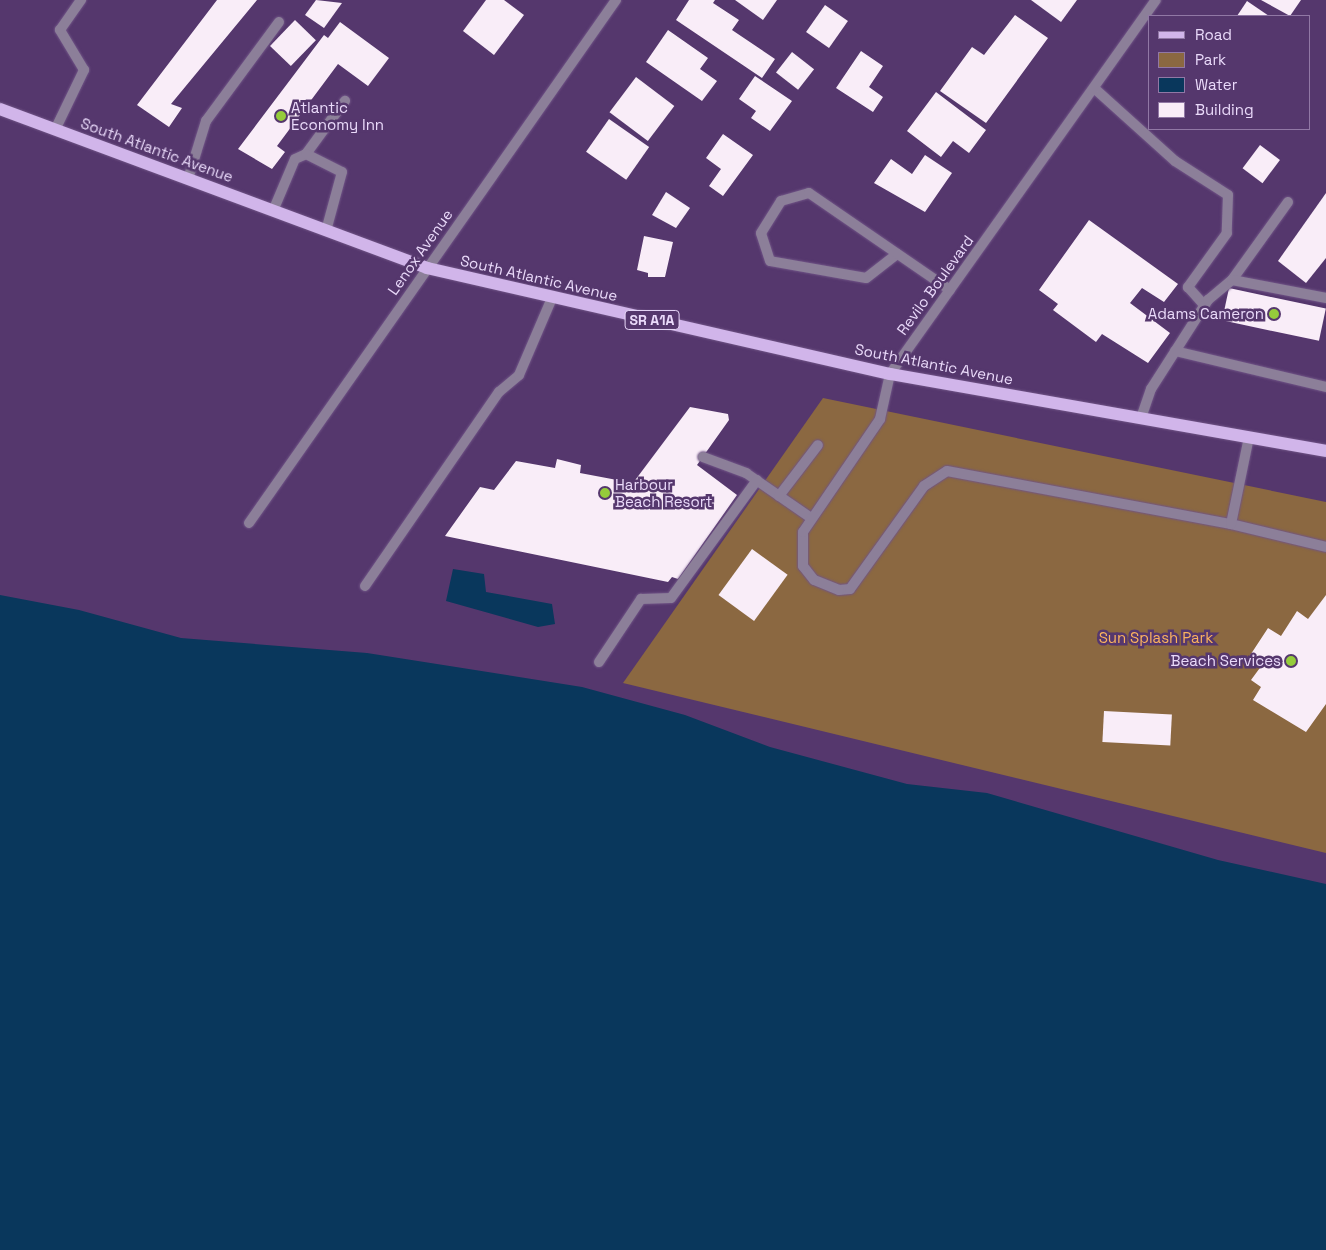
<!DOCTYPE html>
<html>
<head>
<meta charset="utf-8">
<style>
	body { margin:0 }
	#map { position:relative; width:1326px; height:1250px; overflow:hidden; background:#55376d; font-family:"Space Grotesk",sans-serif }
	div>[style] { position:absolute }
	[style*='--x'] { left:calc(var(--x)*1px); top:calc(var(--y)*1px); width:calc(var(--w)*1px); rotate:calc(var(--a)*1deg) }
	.green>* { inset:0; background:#8b6841 }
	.water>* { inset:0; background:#09375c }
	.building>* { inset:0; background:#f9edf8; transform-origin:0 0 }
	.roads { filter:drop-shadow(0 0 1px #705486) drop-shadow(0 0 1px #705486) }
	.service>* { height:10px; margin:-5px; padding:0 5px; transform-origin:5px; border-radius:5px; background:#8c7f99 }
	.minor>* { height:10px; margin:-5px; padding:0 5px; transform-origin:5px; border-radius:5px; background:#8c7f99 }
	.primary>* { height:12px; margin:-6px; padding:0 6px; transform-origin:6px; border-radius:6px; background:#d1b5ea }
	.dots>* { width:14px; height:14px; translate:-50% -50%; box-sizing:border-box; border:2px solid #55376d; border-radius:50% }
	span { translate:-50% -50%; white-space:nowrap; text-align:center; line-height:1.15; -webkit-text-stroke:5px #55376d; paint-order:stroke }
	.shield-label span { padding:1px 4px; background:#55376d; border:1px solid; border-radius:4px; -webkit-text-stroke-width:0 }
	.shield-label { font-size:14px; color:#eadafa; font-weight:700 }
	.poi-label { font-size:15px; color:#eadafa }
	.left { translate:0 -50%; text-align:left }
	.right { translate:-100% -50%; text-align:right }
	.street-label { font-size:15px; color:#eadafa }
	.park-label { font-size:15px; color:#fbb35f }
	.legend { position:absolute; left:1148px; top:15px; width:162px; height:115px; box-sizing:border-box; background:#55376d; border:1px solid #9178a5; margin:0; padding:6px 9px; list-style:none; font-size:15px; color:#eadafa }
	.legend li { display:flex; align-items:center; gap:10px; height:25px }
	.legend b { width:25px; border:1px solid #9178a5 }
</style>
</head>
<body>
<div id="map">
	<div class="green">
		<i style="clip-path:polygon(823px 398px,1326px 502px,1326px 853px,623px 683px)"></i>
	</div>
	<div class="water">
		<i style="clip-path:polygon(453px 569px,484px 574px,486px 592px,552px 604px,555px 624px,538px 627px,446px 601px)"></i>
		<i style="clip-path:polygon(0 595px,79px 610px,181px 638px,367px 653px,582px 687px,685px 715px,770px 747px,907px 784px,987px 793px,1218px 860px,1326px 884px,1326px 1250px,0 1250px)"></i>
	</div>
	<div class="building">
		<i style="clip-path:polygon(217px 0,257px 0,171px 104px,182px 108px,169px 127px,137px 105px)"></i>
		<i style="clip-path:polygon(316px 0,342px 3px,324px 28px,305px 15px)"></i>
		<i style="clip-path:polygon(486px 0,504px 0,524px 15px,494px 55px,463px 31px)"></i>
		<i style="clip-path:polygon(689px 0,715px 0,713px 3px,739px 20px,732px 30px,775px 59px,762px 78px,676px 20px)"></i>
		<i style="clip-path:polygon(735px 0,777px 0,763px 20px)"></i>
		<i style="clip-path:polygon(1031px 0,1077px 0,1061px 22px)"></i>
		<i style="clip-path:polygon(1261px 0,1301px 0,1290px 16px)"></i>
		<i style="clip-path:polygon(1247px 1px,1269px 16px,1237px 16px)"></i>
		<i style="left:825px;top:5px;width:28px;height:33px;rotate:35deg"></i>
		<i style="clip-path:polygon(1015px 15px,1048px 38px,986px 123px,940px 91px,972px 47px,984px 55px)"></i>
		<i style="left:295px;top:20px;width:29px;height:36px;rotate:44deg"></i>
		<i style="clip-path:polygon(340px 22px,389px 58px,368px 86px,338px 64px,277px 146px,285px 152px,272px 169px,238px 149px,324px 35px,328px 38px)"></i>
		<i style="clip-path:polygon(668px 30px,708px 58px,700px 69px,717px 81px,702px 101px,646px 62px)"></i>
		<i style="clip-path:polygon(861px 51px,883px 66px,869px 87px,883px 97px,873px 112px,836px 88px)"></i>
		<i style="left:792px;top:52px;width:28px;height:26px;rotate:38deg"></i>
		<i style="clip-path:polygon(755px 76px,792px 101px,770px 131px,751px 118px,756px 111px,739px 99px)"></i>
		<i style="left:636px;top:77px;width:48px;height:44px;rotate:37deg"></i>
		<i style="clip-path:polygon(936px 92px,986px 130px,969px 153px,953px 141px,941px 157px,907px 131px)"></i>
		<i style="left:609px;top:119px;width:49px;height:40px;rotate:35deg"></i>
		<i style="clip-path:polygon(723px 134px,753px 155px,723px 196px,709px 186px,721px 169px,706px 158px)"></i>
		<i style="left:1260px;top:145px;width:25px;height:29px;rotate:37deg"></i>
		<i style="clip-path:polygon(925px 155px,952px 173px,925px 212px,874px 183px,891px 159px,912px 174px)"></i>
		<i style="clip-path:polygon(666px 192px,690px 208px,676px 228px,652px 215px)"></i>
		<i style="clip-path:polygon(1326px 193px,1326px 258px,1306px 283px,1278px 261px)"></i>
		<i style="clip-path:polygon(1089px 220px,1178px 284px,1164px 302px,1142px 288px,1130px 303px,1170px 333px,1148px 363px,1102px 334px,1096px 342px,1053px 310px,1058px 304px,1039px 290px)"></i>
		<i style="clip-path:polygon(644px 236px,673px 242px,665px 277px,648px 277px,648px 273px,637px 270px)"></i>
		<i style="left:1229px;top:288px;width:99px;height:33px;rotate:12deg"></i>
		<i style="clip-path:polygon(690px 407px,728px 414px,729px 420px,697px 465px,737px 495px,678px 579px,672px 577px,668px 582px,445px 536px,480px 487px,494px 490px,516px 461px,555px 468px,557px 459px,581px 465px,580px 473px,633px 483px)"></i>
		<i style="left:752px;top:549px;width:44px;height:57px;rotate:36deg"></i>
		<i style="clip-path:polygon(1326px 595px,1326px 704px,1306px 732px,1253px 700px,1261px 687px,1251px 680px,1262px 665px,1249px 657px,1268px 628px,1281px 636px,1297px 611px,1308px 619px)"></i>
		<i style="left:1104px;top:711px;width:68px;height:31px;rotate:3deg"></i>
	</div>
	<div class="roads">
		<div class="service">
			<i style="--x:1094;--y:88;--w:109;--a:42"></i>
			<i style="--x:1175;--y:161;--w:63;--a:32.7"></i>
			<i style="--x:1228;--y:195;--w:38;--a:92"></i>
			<i style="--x:1227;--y:233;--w:67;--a:125.8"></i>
			<i style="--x:1188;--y:287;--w:24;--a:48"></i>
			<i style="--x:55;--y:130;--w:67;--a:-64.2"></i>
			<i style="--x:84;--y:70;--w:47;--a:-121"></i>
			<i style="--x:60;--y:30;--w:37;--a:-55"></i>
			<i style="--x:306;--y:154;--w:66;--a:-53.7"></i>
			<i style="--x:188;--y:179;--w:61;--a:-72.8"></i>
			<i style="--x:206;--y:121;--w:123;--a:-53.6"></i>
			<i style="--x:273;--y:211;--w:56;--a:-67.1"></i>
			<i style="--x:295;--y:159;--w:12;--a:-24"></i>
			<i style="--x:306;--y:154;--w:40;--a:26.6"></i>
			<i style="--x:342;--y:172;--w:61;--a:105.2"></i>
			<i style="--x:897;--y:254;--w:39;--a:142"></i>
			<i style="--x:866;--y:278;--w:97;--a:-170"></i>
			<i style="--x:770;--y:261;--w:29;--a:-108"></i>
			<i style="--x:761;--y:233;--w:38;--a:-58"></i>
			<i style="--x:781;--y:201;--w:29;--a:-16"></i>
			<i style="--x:809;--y:193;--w:171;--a:34.5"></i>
			<i style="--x:1232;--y:280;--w:96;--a:-54.3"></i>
			<i style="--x:1175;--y:351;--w:155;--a:13.4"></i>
			<i style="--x:1141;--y:418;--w:31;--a:-71"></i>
			<i style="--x:1151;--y:389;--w:106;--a:-57.4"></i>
			<i style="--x:1208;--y:300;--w:31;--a:-40"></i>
			<i style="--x:1232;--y:280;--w:96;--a:10.8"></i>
			<i style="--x:703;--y:457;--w:46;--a:20.4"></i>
			<i style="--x:746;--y:473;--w:79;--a:34.7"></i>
			<i style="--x:779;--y:496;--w:64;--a:-52.6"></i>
			<i style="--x:1231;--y:524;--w:98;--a:13.6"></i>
			<i style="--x:365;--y:586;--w:236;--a:-55.4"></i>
			<i style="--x:499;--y:392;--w:26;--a:-40"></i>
			<i style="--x:519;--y:375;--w:84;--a:-66.8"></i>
			<i style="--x:839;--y:590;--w:11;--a:-5"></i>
			<i style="--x:850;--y:589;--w:127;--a:-54.3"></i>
			<i style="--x:924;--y:486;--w:27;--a:-33"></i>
			<i style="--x:947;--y:471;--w:289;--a:10.6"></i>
			<i style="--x:1231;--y:524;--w:89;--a:-78.3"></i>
			<i style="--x:599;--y:662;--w:76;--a:-56.3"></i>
			<i style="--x:641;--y:599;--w:30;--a:-2"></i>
			<i style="--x:671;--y:598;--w:146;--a:-53.9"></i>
		</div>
		<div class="minor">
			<i style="--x:249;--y:523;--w:639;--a:-54.94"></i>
			<i style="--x:839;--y:590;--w:27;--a:-158"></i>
			<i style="--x:814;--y:580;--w:18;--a:-128"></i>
			<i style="--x:803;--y:566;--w:34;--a:-90"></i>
			<i style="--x:803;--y:532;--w:137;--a:-55.7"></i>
			<i style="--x:880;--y:419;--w:46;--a:-77.5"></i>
			<i style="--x:890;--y:374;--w:459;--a:-54.6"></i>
		</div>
		<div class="primary">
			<i style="--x:0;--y:109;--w:456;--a:20.4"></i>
			<i style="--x:427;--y:268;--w:475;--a:12.9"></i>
			<i style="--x:890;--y:374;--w:443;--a:10"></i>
		</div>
	</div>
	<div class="dots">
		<i style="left:281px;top:116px;background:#95cc3b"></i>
		<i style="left:1274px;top:314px;background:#95cc3b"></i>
		<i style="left:605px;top:493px;background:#95cc3b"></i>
		<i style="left:1291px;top:661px;background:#95cc3b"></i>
	</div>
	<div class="shield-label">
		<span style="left:652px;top:320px">SR A1A</span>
	</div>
	<div class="poi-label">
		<span class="left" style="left:291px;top:116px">Atlantic<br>Economy Inn</span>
		<span class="right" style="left:1264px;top:314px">Adams Cameron</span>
		<span class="left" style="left:615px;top:493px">Harbour<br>Beach Resort</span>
		<span class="right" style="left:1281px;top:661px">Beach Services</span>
	</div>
	<div class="street-label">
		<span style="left:157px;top:150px;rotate:20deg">South Atlantic Avenue</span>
		<span style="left:420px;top:252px;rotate:-55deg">Lenox Avenue</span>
		<span style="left:539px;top:278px;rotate:13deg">South Atlantic Avenue</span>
		<span style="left:935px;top:285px;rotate:-54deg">Revilo Boulevard</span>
		<span style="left:934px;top:364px;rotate:11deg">South Atlantic Avenue</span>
	</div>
	<div class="park-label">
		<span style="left:1156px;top:638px">Sun Splash Park</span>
	</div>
	<ul class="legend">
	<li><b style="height:6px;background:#d1b5ea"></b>Road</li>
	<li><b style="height:14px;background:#8b6841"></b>Park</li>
	<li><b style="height:14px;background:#09375c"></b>Water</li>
	<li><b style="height:14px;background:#f9edf8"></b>Building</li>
	</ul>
</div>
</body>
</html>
